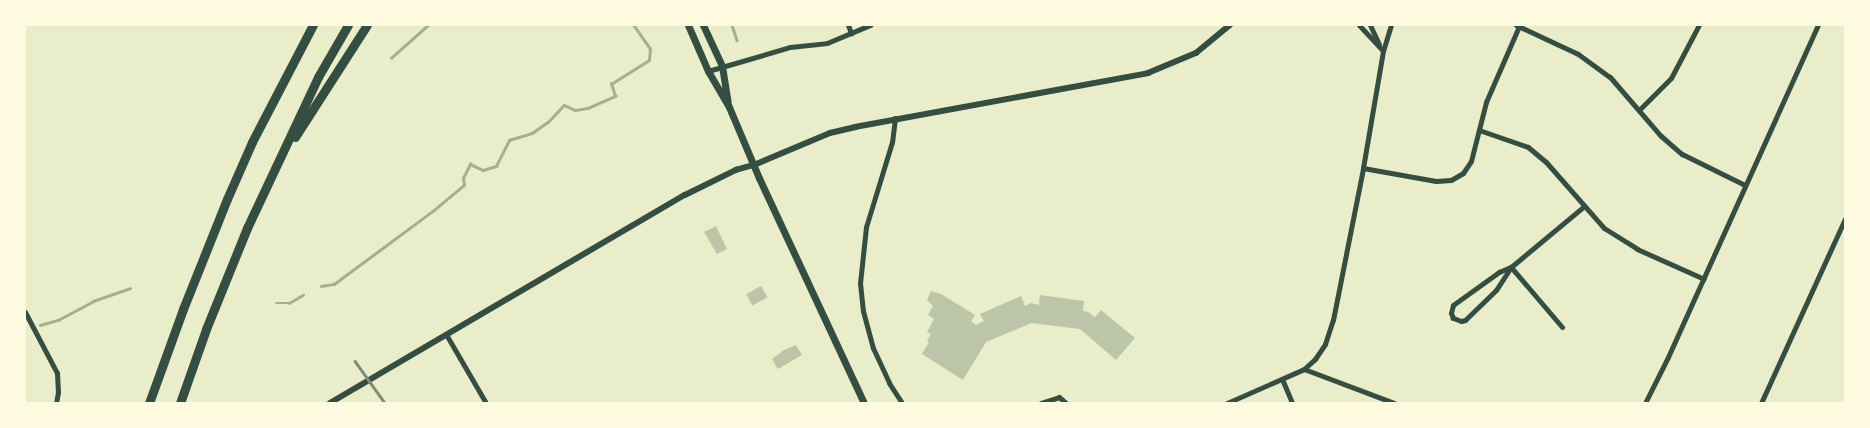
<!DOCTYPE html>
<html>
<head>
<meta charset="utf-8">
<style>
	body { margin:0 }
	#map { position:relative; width:1870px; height:428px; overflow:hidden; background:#e9edc9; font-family:Manrope,sans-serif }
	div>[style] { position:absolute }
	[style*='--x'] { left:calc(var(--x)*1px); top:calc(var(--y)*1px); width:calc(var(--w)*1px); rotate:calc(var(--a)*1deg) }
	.stream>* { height:2.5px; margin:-1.25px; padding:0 1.25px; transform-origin:1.25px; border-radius:1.25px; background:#a3b18a }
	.building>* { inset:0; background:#bcc5a7; transform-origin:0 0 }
	.minor>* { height:5px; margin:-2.5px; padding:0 2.5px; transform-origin:2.5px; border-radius:2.5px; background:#344e41 }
	.tertiary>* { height:5.5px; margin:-2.75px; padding:0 2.75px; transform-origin:2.75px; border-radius:2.75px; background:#344e41 }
	.secondary>* { height:7px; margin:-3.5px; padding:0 3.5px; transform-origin:3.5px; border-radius:3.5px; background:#344e41 }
	.motorway>* { height:9px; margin:-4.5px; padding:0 4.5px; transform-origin:4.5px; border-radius:4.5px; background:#344e41 }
	.rail>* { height:2.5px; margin:-1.25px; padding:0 1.25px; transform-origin:1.25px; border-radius:1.25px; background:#7c8e77 }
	span { translate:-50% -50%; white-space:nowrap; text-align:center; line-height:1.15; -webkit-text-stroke:4px #fefae0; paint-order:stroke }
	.frame { position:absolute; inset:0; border:26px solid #fefae0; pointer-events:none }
</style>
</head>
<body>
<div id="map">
	<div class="stream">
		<i style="--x:732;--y:25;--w:16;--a:72"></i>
		<i style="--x:391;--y:58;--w:50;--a:-41.7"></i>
		<i style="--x:321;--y:286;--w:13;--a:-9"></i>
		<i style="--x:334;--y:284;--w:124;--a:-36.5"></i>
		<i style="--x:434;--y:210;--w:39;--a:-40"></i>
		<i style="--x:464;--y:185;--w:7;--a:-98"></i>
		<i style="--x:463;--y:178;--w:16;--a:-63"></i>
		<i style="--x:470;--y:164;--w:14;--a:25"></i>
		<i style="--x:483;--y:170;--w:14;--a:-17"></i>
		<i style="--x:496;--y:166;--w:29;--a:-63"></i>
		<i style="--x:509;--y:140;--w:24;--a:-17"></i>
		<i style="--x:532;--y:133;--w:19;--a:-35"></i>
		<i style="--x:548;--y:122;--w:23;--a:-47"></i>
		<i style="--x:564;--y:105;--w:12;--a:24"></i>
		<i style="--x:575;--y:110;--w:13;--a:-9"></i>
		<i style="--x:588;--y:108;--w:30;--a:-24"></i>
		<i style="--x:615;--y:96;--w:13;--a:-108"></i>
		<i style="--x:611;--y:84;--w:45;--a:-32.3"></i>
		<i style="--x:649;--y:60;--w:11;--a:-85"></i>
		<i style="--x:650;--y:49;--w:29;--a:-125"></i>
		<i style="--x:276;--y:303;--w:13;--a:0"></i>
		<i style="--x:289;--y:303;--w:16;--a:-30"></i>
		<i style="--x:40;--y:325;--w:19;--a:-16"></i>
		<i style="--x:58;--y:320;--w:40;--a:-28"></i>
		<i style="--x:93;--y:301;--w:39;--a:-19"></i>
	</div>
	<div class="building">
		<i style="clip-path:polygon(716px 226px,727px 249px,717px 254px,704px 232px)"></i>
		<i style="left:761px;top:286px;width:13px;height:17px;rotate:61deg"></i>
		<i style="clip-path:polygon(931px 291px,941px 294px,975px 315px,971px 321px,976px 325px,984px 321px,980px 314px,1021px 296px,1025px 306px,1031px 303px,1039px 305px,1040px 295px,1084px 301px,1083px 311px,1088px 312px,1095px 317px,1101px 310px,1135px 338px,1116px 360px,1080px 329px,1032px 323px,986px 342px,963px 380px,922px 354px,929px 342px,927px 341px,931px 334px,927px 332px,934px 319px,928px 315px,933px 306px,927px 300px)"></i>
		<i style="clip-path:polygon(796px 345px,802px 355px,778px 369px,772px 359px,784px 350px)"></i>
	</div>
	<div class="minor">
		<i style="--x:848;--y:25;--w:9;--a:69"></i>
		<i style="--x:1359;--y:25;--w:35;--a:47"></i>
		<i style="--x:1370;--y:25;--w:21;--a:65"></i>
		<i style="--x:1516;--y:25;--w:68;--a:25.1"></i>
		<i style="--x:1578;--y:54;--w:39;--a:36"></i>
		<i style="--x:1610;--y:77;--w:78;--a:49.2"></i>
		<i style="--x:1661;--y:136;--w:28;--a:41"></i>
		<i style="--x:1682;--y:154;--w:70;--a:26.2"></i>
		<i style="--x:708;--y:71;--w:85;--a:-16.3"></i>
		<i style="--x:790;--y:47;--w:37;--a:-6"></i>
		<i style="--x:827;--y:43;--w:47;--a:-22.7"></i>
		<i style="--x:1639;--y:110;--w:45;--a:-45"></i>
		<i style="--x:1671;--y:78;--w:60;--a:-62.2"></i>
		<i style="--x:895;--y:118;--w:24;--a:97"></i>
		<i style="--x:892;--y:142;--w:89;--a:107"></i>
		<i style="--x:866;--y:227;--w:56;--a:96.1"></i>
		<i style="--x:860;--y:283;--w:28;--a:84"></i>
		<i style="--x:863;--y:311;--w:38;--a:75"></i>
		<i style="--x:873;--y:348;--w:38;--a:65"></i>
		<i style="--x:889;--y:383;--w:24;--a:57"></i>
		<i style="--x:1479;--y:130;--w:52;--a:19.1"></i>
		<i style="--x:1528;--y:147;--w:23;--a:40"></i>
		<i style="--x:1546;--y:162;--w:88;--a:48.7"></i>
		<i style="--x:1604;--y:228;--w:39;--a:32"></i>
		<i style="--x:1637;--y:249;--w:73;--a:24.1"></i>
		<i style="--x:1363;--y:168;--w:74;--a:10.1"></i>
		<i style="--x:1436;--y:181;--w:15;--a:-4"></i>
		<i style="--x:1451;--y:180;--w:14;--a:-30"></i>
		<i style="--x:1463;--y:173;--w:14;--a:-56"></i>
		<i style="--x:1471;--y:161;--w:61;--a:-75.7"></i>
		<i style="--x:1486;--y:102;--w:83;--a:-66.5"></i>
		<i style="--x:1511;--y:267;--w:27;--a:123"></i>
		<i style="--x:1496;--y:290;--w:43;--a:135.9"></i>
		<i style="--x:1465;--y:320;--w:4;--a:166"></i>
		<i style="--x:1461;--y:321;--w:9;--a:-159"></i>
		<i style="--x:1453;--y:318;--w:5;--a:-112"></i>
		<i style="--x:1451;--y:313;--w:8;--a:-76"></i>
		<i style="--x:1453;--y:305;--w:57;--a:-35.7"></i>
		<i style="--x:1499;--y:272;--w:13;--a:-23"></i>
		<i style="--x:25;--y:312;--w:69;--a:62.3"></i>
		<i style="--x:57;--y:373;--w:19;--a:87"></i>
		<i style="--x:58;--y:392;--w:11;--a:100"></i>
		<i style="--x:1562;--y:327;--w:79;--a:-130.4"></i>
		<i style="--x:1511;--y:267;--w:94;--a:-39.8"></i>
		<i style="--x:447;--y:336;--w:78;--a:59.8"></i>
		<i style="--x:1304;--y:369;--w:96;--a:20.7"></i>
		<i style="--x:1282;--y:379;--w:26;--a:67"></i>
		<i style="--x:1041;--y:403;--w:19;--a:-18"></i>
		<i style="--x:1059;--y:397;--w:9;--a:41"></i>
		<i style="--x:1227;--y:403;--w:84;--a:-23.8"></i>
		<i style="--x:1304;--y:369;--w:15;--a:-42"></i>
		<i style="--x:1315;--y:359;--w:18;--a:-56"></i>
		<i style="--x:1325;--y:344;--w:25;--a:-72"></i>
		<i style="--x:1333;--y:320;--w:155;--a:-78.8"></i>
		<i style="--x:1363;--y:168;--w:119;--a:-80.3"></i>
		<i style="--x:1383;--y:51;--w:27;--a:-73"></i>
		<i style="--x:1645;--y:403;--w:51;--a:-63.4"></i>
		<i style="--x:1668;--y:357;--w:364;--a:-65.7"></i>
		<i style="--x:1761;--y:403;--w:202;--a:-65.5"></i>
	</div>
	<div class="tertiary">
		<i style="--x:330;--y:403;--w:411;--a:-30.4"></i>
		<i style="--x:685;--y:195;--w:57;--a:-26.1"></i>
		<i style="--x:736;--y:170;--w:19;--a:-16"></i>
		<i style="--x:754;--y:165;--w:82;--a:-22.8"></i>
		<i style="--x:830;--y:133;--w:26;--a:-13"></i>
		<i style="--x:855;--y:127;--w:298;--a:-10.4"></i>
		<i style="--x:1148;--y:73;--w:52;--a:-22.6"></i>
		<i style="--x:1196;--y:53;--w:44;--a:-39.5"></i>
	</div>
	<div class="secondary">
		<i style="--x:688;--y:25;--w:50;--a:66.5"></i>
		<i style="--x:708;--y:71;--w:42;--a:59.7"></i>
		<i style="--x:729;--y:107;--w:77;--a:67.1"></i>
		<i style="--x:759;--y:178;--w:248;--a:65"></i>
		<i style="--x:703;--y:25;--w:45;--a:65.1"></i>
		<i style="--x:722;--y:66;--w:36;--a:81"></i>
	</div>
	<div class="motorway">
		<i style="--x:295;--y:137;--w:133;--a:-57.3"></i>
		<i style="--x:149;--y:403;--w:100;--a:-70.1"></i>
		<i style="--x:183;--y:309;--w:118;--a:-68.2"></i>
		<i style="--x:227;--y:199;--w:62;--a:-66.3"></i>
		<i style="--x:252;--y:142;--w:132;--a:-62.5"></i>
		<i style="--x:180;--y:403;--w:78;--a:-70.6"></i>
		<i style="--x:206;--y:329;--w:109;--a:-67.9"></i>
		<i style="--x:247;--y:228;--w:167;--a:-64.8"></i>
		<i style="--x:318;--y:77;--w:60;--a:-60"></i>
	</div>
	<div class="rail">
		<i style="--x:355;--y:361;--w:52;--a:54.5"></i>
	</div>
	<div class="frame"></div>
</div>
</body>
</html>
